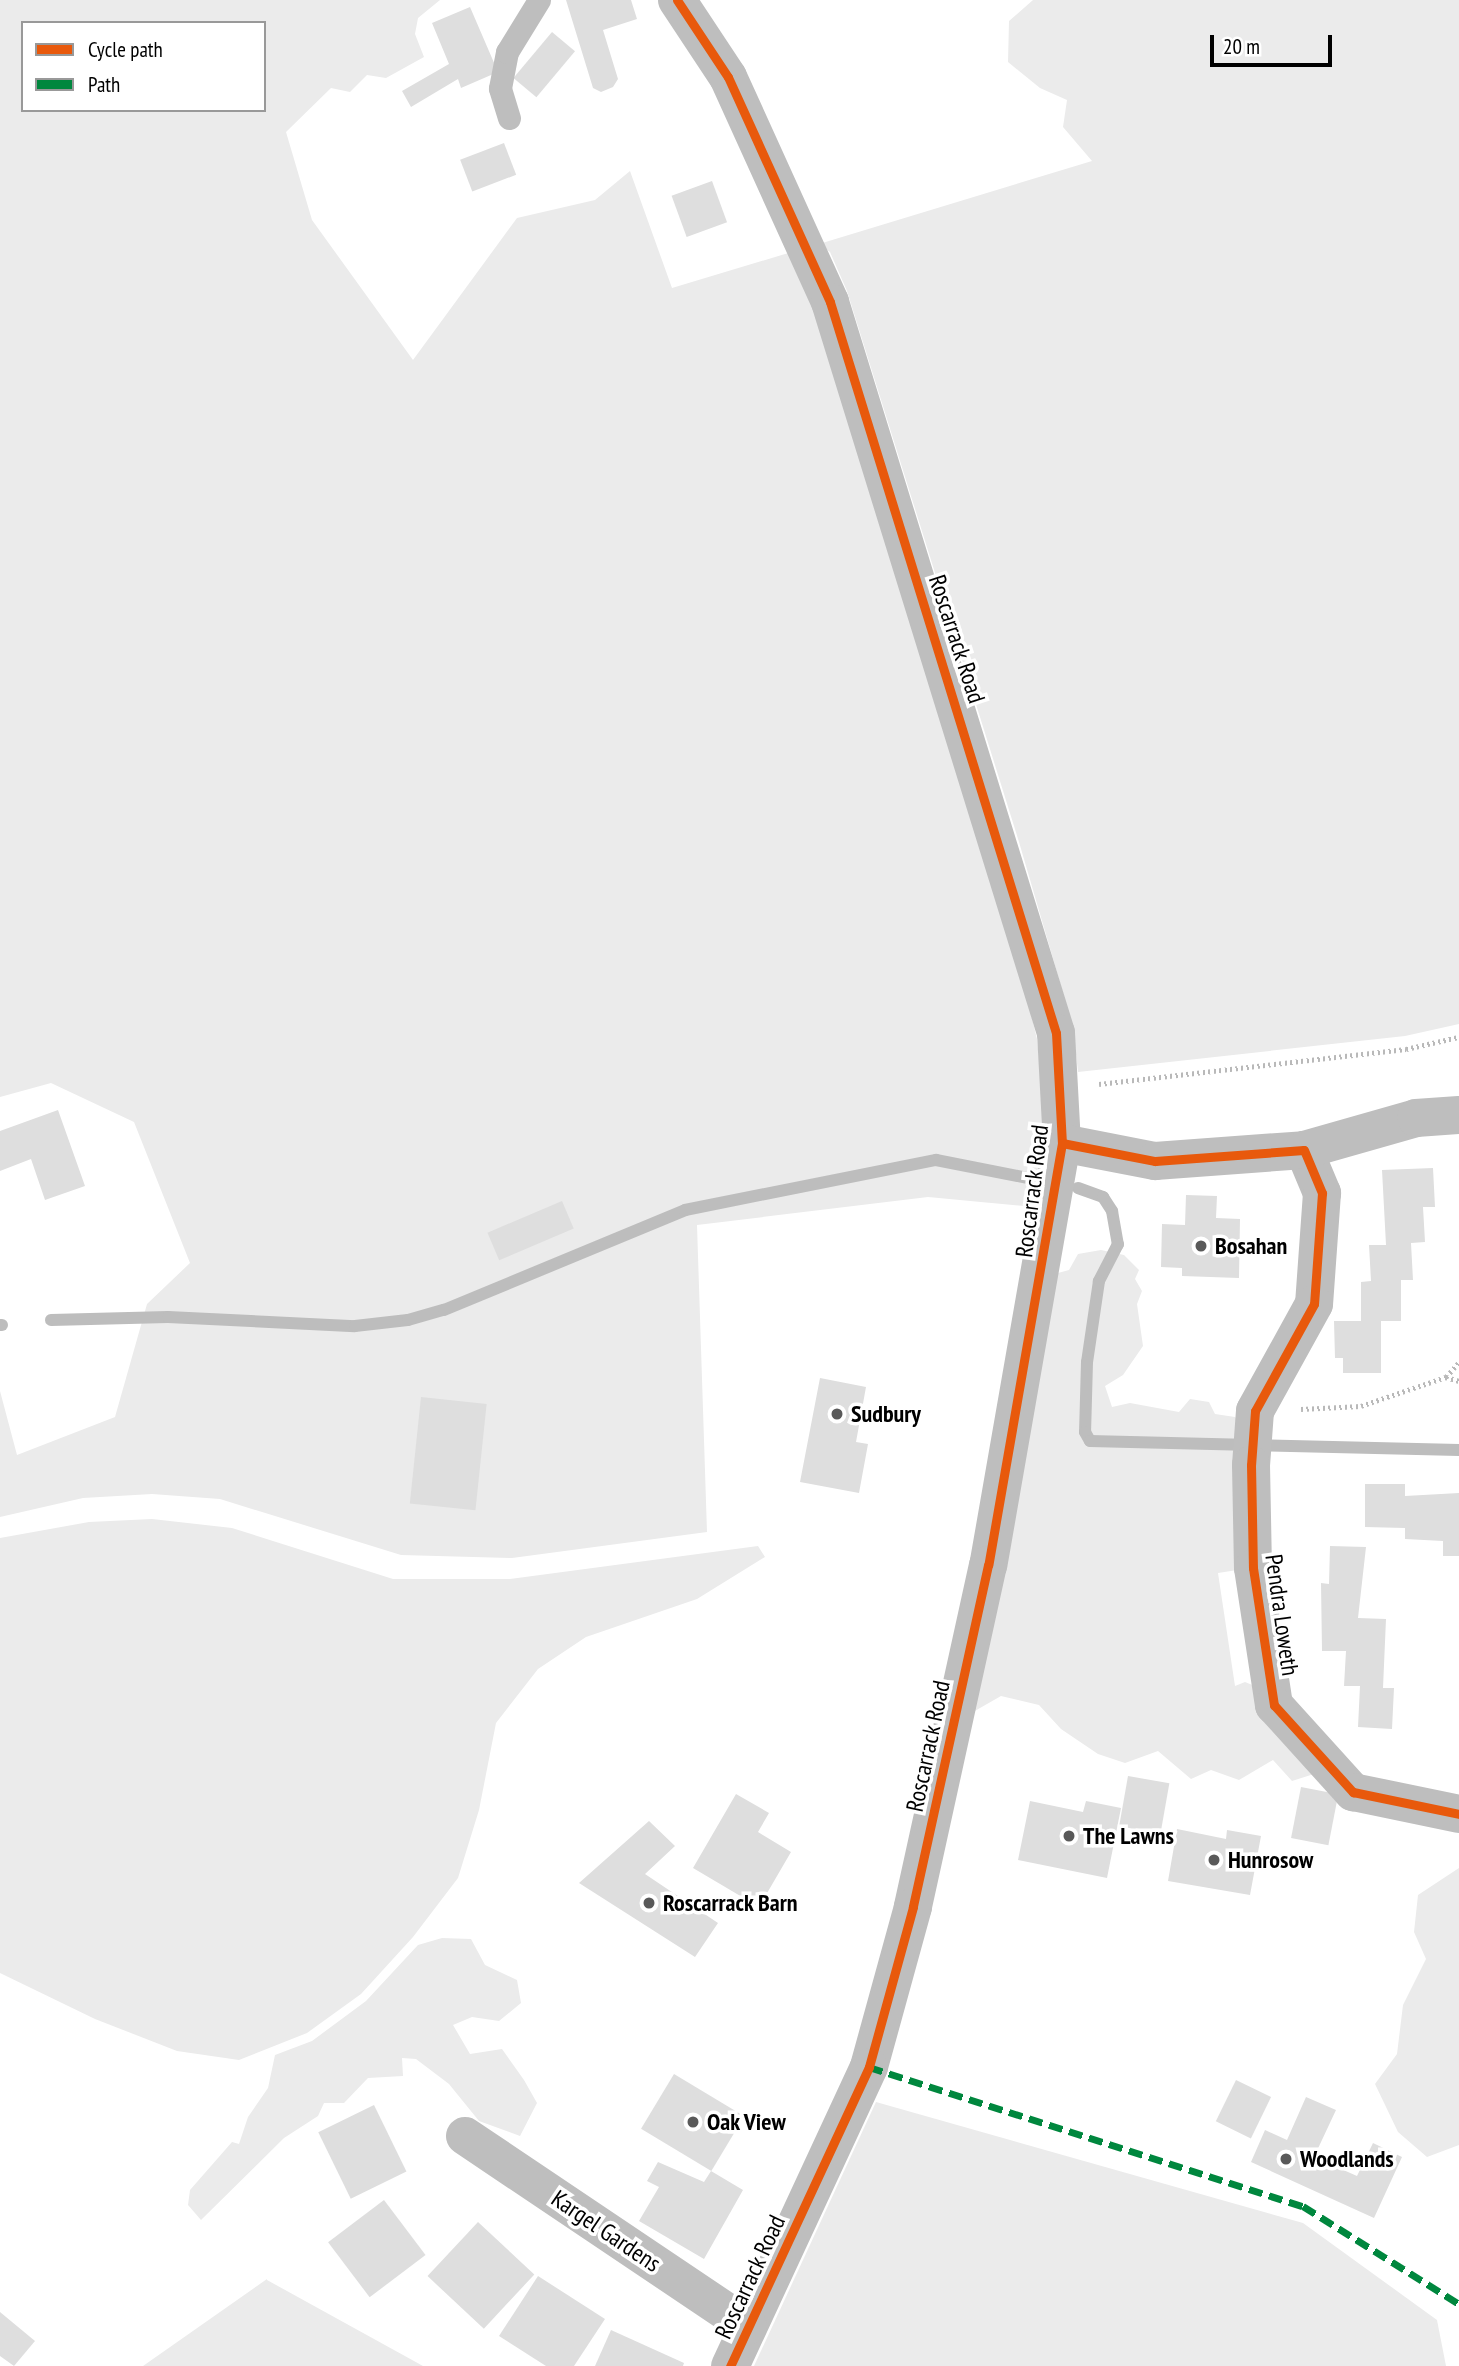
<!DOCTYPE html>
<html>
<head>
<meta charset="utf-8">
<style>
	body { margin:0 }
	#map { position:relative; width:1459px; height:2366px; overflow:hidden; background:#fff; font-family:"PT Sans Narrow",sans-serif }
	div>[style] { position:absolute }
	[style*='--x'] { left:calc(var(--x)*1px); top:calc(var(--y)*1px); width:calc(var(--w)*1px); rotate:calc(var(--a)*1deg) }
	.green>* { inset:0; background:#ebebeb }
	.stream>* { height:12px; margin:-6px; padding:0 6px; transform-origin:6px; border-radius:6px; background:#bdbdbd }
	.building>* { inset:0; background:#dedede; transform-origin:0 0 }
	.path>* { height:4.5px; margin-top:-2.25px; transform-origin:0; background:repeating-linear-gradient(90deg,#b9b9b9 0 2px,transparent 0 5.5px) }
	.service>* { height:23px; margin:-11.5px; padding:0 11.5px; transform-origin:11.5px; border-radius:11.5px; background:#bebebe }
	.minor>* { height:38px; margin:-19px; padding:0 19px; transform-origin:19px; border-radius:19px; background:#bebebe }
	.quiet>* { height:7px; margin-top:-3.5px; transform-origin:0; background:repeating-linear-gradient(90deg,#00873e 0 14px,transparent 0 21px) }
	.cycleway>* { height:9px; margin:-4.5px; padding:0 4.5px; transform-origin:4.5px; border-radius:4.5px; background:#e8590c }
	.dots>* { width:19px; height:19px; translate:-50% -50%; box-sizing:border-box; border:4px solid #fff; border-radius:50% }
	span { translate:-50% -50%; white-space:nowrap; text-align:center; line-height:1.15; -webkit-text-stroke:7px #fff; paint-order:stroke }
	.street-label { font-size:24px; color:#000 }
	.poi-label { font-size:24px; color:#000; font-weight:700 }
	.left { translate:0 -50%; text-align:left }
	.legend { position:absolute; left:21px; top:21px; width:245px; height:91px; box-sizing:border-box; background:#fff; border:2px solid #999; margin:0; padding:9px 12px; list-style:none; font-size:21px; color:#000 }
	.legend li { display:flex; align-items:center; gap:14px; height:35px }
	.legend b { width:35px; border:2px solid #999 }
	.scale { position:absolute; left:1210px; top:35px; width:122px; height:32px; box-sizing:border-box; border:4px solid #000; border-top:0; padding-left:9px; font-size:21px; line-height:24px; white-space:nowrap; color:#000; -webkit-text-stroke:5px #fff; paint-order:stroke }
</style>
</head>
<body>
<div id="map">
	<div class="green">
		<i style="clip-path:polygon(evenodd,0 0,440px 0,418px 18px,415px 34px,424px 57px,386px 78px,367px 75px,350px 92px,331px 88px,286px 132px,312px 220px,413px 360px,517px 218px,595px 200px,630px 171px,672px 288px,795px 251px,1026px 994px,1037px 1039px,1047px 1140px,1035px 1207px,928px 1197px,697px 1225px,707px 1532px,512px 1558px,401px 1555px,220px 1499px,152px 1494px,83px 1498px,0 1517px,0 1391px,17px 1455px,115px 1417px,147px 1304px,190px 1263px,134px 1122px,51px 1083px,0 1097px,0 0,23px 23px,264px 23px,264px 110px,23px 110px,23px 23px)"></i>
		<i style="clip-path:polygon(1033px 0,1459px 0,1459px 1024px,1405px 1036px,1078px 1072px,1073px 1027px,1019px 842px,847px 291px,830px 252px,819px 244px,1092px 161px,1063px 127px,1067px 100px,1040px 88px,1008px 62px,1009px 21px)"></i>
		<i style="clip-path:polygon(1101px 1250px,1124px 1255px,1139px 1270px,1135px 1279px,1142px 1291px,1137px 1304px,1143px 1346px,1123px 1375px,1105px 1386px,1112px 1407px,1130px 1403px,1179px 1412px,1190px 1399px,1209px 1402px,1215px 1414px,1235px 1417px,1248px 1429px,1250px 1568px,1218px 1573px,1235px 1686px,1245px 1682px,1267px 1691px,1317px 1773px,1292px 1781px,1273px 1760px,1239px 1780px,1211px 1770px,1191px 1779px,1158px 1751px,1125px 1763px,1098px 1754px,1061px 1729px,1039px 1705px,1001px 1696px,959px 1720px,1058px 1273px,1069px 1270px,1078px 1254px)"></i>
		<i style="clip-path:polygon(152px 1519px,232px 1528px,393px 1579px,510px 1579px,758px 1546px,765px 1557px,697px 1599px,586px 1637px,538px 1669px,496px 1723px,479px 1810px,458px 1878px,413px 1937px,361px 1994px,307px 2033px,239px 2060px,177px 2051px,95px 2019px,0 1973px,0 1538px,89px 1522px)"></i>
		<i style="clip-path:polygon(1459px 1868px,1459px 2145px,1427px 2157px,1398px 2132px,1375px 2084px,1397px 2054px,1403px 2005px,1426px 1959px,1414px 1932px,1418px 1895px)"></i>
		<i style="clip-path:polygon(442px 1938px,471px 1939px,485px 1965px,517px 1980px,521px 2003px,499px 2021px,472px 2017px,453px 2025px,470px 2054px,502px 2049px,524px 2080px,537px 2103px,520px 2136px,479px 2121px,449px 2084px,416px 2059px,402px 2058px,403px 2076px,368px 2078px,344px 2103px,324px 2103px,318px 2116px,284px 2138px,201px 2220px,188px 2205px,190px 2190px,232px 2142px,239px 2144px,248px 2117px,268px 2088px,275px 2055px,312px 2041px,366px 2001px,418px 1945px)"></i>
		<i style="clip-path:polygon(876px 2102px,1303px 2223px,1437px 2320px,1446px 2366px,754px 2366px)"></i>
		<i style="clip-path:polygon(267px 2279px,267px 2280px,423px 2366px,143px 2366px)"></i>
	</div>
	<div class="stream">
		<i style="--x:1078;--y:1188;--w:27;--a:20"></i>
		<i style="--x:1103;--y:1197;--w:17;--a:57"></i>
		<i style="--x:1112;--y:1211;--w:34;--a:80"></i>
		<i style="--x:1118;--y:1244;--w:42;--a:117.2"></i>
		<i style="--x:1099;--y:1281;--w:82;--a:98.4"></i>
		<i style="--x:1087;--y:1362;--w:70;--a:91.6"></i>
		<i style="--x:1085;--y:1432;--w:10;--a:61"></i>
		<i style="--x:1090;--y:1441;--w:369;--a:1.4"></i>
		<i style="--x:51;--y:1320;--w:117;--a:-1.5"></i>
		<i style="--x:168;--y:1317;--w:187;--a:2.8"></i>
		<i style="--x:355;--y:1326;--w:53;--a:-6.5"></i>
		<i style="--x:408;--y:1320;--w:37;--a:-16"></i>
		<i style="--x:444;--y:1310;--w:261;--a:-22.5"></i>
		<i style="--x:685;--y:1210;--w:256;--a:-11.3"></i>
		<i style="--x:936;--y:1160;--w:99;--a:11.1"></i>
		<i style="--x:0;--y:1325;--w:2;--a:0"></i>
	</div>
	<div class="building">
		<i style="clip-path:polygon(566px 0,631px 0,637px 19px,603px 30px,618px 79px,613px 87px,601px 92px,593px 88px)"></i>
		<i style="clip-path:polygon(470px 7px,498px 72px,461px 88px,458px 79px,411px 107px,402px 91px,449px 64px,432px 23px)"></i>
		<i style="left:552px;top:32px;width:30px;height:60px;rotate:40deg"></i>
		<i style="left:504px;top:143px;width:34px;height:47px;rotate:69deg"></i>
		<i style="left:712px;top:181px;width:44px;height:43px;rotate:70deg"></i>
		<i style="clip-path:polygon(58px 1110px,85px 1186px,45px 1200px,31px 1159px,0 1171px,0 1131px)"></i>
		<i style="clip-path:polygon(1433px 1168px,1435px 1207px,1423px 1207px,1425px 1242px,1411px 1243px,1413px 1280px,1401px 1280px,1401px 1321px,1381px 1321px,1381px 1373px,1343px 1373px,1343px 1358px,1335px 1358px,1334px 1321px,1361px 1321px,1361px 1282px,1371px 1281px,1369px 1245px,1386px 1245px,1382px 1170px)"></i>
		<i style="clip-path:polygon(1186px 1195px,1217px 1196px,1216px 1218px,1240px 1219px,1239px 1278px,1182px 1276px,1182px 1268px,1161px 1267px,1162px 1224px,1185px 1225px)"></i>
		<i style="left:562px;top:1201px;width:30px;height:81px;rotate:67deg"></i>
		<i style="clip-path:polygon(820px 1378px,866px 1387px,856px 1442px,868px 1444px,859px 1493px,800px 1482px)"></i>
		<i style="left:421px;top:1397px;width:66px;height:107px;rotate:6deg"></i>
		<i style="clip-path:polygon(1365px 1484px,1405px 1484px,1405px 1496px,1459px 1493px,1459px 1556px,1443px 1556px,1443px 1541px,1405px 1539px,1405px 1528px,1365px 1527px)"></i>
		<i style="clip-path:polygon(1330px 1546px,1366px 1547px,1358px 1618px,1386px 1619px,1383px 1688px,1394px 1688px,1392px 1729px,1358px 1727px,1360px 1686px,1344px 1686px,1346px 1651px,1322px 1651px,1321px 1583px,1329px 1584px)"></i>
		<i style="left:1128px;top:1776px;width:42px;height:51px;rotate:10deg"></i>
		<i style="left:1301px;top:1787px;width:38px;height:52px;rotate:11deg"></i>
		<i style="clip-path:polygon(736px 1794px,769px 1813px,758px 1832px,791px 1852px,759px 1907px,693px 1868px)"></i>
		<i style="clip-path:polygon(1030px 1801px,1083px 1812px,1086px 1801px,1121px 1808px,1107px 1878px,1018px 1860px)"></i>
		<i style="clip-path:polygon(649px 1821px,675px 1846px,645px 1874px,718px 1923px,695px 1957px,579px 1883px)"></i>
		<i style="clip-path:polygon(1177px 1829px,1226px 1839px,1227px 1830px,1261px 1836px,1250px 1895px,1168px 1881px)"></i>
		<i style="left:674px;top:2074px;width:82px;height:64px;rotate:31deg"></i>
		<i style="left:1236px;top:2080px;width:39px;height:46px;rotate:26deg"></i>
		<i style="clip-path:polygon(1306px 2097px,1336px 2110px,1314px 2157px,1357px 2176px,1373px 2143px,1402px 2157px,1374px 2218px,1251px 2162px,1265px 2130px,1287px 2140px)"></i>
		<i style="left:374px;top:2105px;width:74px;height:62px;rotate:64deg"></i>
		<i style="clip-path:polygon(658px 2162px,704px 2182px,711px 2171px,743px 2190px,704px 2259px,639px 2221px,659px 2187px,647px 2181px)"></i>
		<i style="left:384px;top:2200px;width:69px;height:70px;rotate:53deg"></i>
		<i style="left:478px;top:2222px;width:77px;height:74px;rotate:43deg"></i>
		<i style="clip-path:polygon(538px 2276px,605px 2319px,574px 2366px,546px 2366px,499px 2336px)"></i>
		<i style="clip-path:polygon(0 2312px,35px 2341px,14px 2366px,0 2356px)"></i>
		<i style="clip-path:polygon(611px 2330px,684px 2363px,683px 2366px,595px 2366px)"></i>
	</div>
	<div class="path">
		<i style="--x:1099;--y:1084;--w:309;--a:-6.5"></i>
		<i style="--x:1406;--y:1049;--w:54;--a:-12.8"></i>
		<i style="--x:1446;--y:1377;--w:20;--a:-49"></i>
		<i style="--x:1301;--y:1409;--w:60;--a:-2.9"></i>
		<i style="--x:1361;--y:1406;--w:90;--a:-18.8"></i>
		<i style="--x:1446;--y:1377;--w:14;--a:17"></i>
	</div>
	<div class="service">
		<i style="--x:509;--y:118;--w:31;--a:-107"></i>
		<i style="--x:500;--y:88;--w:37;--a:-79"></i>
		<i style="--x:507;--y:52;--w:61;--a:-58.4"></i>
	</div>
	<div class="minor">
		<i style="--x:677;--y:0;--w:92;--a:56.5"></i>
		<i style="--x:728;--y:77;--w:247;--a:65.6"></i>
		<i style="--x:830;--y:302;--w:765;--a:72.82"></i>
		<i style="--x:1056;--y:1033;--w:110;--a:86.9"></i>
		<i style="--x:1062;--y:1143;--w:428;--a:99.9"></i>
		<i style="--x:988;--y:1565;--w:350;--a:102.4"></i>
		<i style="--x:913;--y:1907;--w:166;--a:105.4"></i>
		<i style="--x:869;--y:2067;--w:330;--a:114.9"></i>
		<i style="--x:1062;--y:1143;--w:95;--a:11"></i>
		<i style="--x:1155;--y:1161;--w:149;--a:-4.2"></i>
		<i style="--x:1304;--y:1150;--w:47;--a:67.3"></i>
		<i style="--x:1322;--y:1193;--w:111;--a:94.1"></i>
		<i style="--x:1314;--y:1304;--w:122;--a:118.9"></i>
		<i style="--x:1255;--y:1411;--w:54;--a:94.2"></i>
		<i style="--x:1251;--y:1465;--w:103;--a:88.9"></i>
		<i style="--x:1253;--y:1568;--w:139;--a:81.3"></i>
		<i style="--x:1274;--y:1705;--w:118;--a:47.8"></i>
		<i style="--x:1353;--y:1792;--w:108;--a:11.7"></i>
		<i style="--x:1304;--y:1150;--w:116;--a:-15.9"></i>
		<i style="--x:1416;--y:1118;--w:43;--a:-4"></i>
		<i style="--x:465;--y:2136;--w:341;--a:33.9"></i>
	</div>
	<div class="quiet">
		<i style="--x:869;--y:2067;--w:456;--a:17.8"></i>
		<i style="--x:1303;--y:2206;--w:184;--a:32.1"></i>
	</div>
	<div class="cycleway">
		<i style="--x:677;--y:0;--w:92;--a:56.5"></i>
		<i style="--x:728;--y:77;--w:247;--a:65.6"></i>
		<i style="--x:830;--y:302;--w:765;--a:72.82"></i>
		<i style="--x:1056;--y:1033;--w:110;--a:86.9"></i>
		<i style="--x:1062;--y:1143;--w:428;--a:99.9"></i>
		<i style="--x:988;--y:1565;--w:350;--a:102.4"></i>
		<i style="--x:913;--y:1907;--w:166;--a:105.4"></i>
		<i style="--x:869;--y:2067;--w:330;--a:114.9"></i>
		<i style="--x:1062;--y:1143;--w:95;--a:11"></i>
		<i style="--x:1155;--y:1161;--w:149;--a:-4.2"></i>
		<i style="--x:1304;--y:1150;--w:47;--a:67.3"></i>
		<i style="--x:1322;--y:1193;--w:111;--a:94.1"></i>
		<i style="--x:1314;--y:1304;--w:122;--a:118.9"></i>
		<i style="--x:1255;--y:1411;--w:54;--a:94.2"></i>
		<i style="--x:1251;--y:1465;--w:103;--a:88.9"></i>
		<i style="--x:1253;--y:1568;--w:139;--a:81.3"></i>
		<i style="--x:1274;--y:1705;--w:118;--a:47.8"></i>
		<i style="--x:1353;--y:1792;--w:108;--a:11.7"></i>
	</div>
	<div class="dots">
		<i style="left:1201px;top:1246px;background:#595959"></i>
		<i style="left:837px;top:1414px;background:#595959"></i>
		<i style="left:1069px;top:1836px;background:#595959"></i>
		<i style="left:1214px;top:1860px;background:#595959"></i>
		<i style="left:649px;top:1903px;background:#595959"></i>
		<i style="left:693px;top:2122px;background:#595959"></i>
		<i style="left:1286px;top:2159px;background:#595959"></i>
	</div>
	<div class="street-label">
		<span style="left:957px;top:639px;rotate:72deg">Roscarrack Road</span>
		<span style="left:1032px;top:1191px;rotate:-83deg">Roscarrack Road</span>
		<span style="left:1282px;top:1615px;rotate:82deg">Pendra Loweth</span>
		<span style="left:928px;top:1746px;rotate:-78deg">Roscarrack Road</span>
		<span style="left:606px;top:2231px;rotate:34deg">Kargel Gardens</span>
		<span style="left:750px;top:2277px;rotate:-65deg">Roscarrack Road</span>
	</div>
	<div class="poi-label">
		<span class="left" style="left:1215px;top:1246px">Bosahan</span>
		<span class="left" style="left:851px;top:1414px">Sudbury</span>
		<span class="left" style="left:1083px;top:1836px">The Lawns</span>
		<span class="left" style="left:1228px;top:1860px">Hunrosow</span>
		<span class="left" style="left:663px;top:1903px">Roscarrack Barn</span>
		<span class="left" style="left:707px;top:2122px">Oak View</span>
		<span class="left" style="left:1300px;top:2159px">Woodlands</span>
	</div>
	<ul class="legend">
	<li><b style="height:9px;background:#e8590c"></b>Cycle path</li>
	<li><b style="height:9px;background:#00873e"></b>Path</li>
	</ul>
	<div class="scale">20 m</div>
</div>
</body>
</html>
